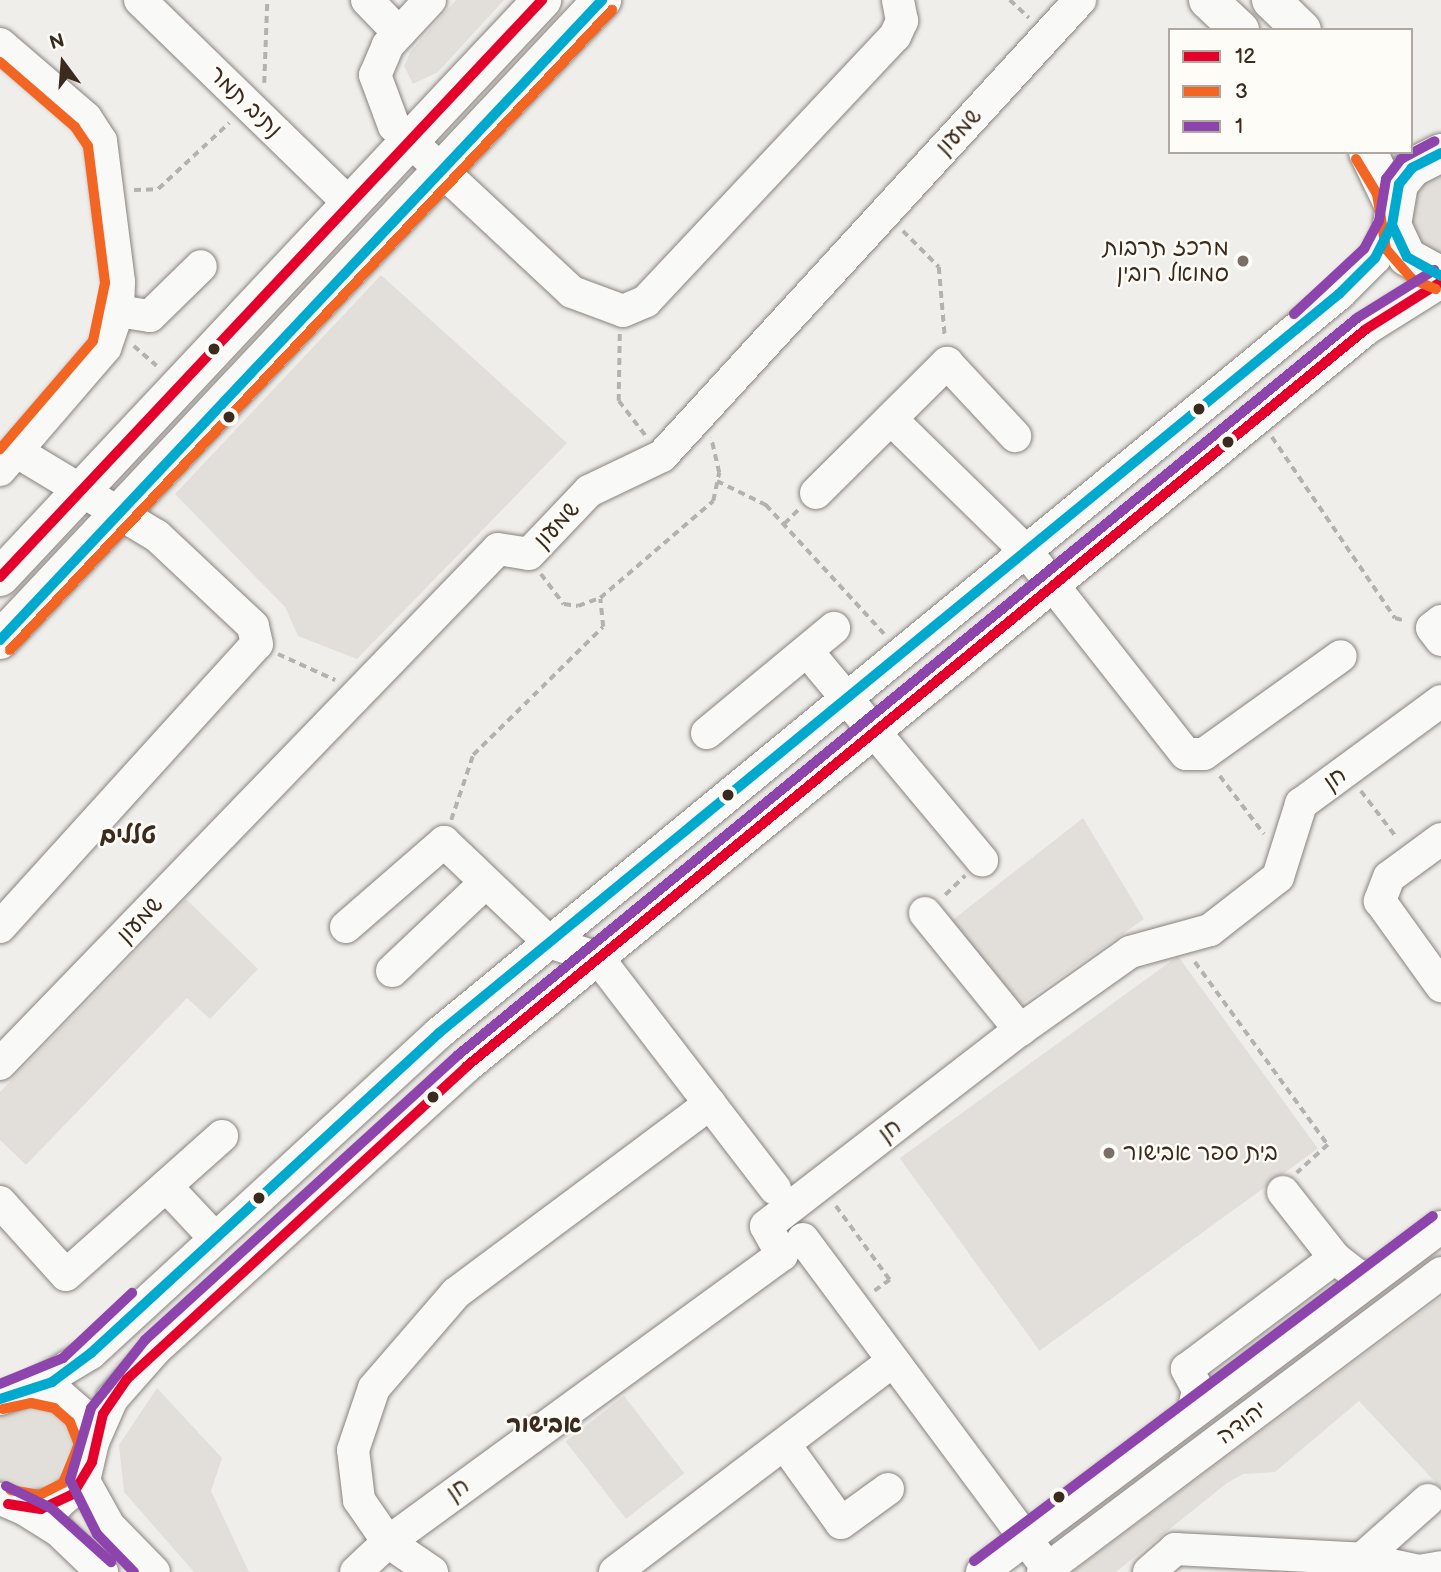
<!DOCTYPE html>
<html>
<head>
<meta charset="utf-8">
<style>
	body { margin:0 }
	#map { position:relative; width:1441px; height:1572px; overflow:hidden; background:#f0eeeb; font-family:"Balsamiq Sans","Playpen Sans Hebrew",sans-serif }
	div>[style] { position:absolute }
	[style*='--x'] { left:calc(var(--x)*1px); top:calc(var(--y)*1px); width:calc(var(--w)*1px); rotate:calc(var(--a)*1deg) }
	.built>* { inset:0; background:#e2deda; transform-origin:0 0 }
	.green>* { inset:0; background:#e2dfda; transform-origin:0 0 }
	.path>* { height:3.5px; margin-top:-1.75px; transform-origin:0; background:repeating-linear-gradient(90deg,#b4b2b0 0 7px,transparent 0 12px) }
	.roads { filter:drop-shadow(0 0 2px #88837f) drop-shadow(0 0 2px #88837f) }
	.minor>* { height:32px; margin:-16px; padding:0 16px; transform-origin:16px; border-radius:16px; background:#f9f9f7 }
	.major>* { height:38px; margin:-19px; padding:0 19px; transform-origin:19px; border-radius:19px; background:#f9f9f7 }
	.bus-1>* { height:10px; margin:-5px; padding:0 5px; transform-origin:5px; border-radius:5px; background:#e4002b }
	.bus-2>* { height:10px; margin:-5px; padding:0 5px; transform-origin:5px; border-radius:5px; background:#f26522 }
	.bus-3>* { height:10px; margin:-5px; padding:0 5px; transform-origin:5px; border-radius:5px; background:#8e44ad }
	.bus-4>* { height:10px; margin:-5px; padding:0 5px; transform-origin:5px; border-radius:5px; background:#00a9ce }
	.dots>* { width:19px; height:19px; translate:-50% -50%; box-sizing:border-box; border:4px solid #fdfcf7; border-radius:50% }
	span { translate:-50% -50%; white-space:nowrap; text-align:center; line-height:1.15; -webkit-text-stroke:5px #fdfcf7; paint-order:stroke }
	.street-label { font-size:23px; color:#3b2a1e }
	.poi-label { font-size:23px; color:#3b2a1e }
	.right { translate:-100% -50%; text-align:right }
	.left { translate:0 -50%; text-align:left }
	.neighbourhood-label { font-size:24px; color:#3b2a1e; font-weight:700 }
	.legend { position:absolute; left:1168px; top:28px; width:245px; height:126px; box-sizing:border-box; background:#fdfcf7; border:2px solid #afa8a0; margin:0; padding:9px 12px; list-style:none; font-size:21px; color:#3b2a1e }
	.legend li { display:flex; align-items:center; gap:14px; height:35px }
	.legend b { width:35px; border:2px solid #afa8a0 }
	.north { position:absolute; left:28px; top:28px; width:70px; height:70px; -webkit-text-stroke:5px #fdfcf7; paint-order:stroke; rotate:344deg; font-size:19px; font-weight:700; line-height:28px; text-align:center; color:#3b2a1e }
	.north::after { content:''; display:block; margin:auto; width:24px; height:32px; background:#3b2a1e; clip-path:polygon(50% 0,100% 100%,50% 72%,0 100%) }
</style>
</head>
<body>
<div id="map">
	<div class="built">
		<i style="clip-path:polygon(381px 275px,567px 443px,357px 659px,298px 636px,285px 607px,175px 494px)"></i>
		<i style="left:1178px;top:956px;width:238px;height:344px;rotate:54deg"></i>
	</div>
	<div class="green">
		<i style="clip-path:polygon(456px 0,504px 0,438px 72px,413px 84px,404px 66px,411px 51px)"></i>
		<i style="clip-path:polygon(1441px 167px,1441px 261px,1425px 253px,1408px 225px,1411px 192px)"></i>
		<i style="left:393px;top:310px;width:95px;height:62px;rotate:43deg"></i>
		<i style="clip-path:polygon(1083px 818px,1144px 919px,1021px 1004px,950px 922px)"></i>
		<i style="clip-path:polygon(186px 899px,258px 969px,210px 1019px,187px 998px,26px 1165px,0 1140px,0 1092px)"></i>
		<i style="left:956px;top:1127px;width:98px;height:62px;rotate:54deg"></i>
		<i style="clip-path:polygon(1441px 1297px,1441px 1488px,1359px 1401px,1275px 1472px,1243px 1474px,1227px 1483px,1116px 1572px,1072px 1572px)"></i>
		<i style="clip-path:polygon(157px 1388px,222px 1458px,211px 1491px,249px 1572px,194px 1572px,124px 1492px,119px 1445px)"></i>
		<i style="left:624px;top:1396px;width:98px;height:74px;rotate:52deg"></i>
		<i style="clip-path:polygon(27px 1399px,67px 1412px,82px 1451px,62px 1488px,33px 1498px,0 1487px,0 1411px)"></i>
	</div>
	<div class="path">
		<i style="--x:1010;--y:0;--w:26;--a:43"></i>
		<i style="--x:264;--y:83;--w:83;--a:-87.9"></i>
		<i style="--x:134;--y:190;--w:24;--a:-2"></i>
		<i style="--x:158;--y:189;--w:97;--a:-42.9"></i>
		<i style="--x:903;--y:231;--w:51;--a:45"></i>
		<i style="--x:939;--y:267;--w:70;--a:85.1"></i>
		<i style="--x:620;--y:334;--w:67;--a:90.9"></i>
		<i style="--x:619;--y:401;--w:44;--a:52.4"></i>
		<i style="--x:134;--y:346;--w:30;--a:41"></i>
		<i style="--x:1272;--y:437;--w:219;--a:55.8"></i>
		<i style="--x:1395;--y:618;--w:11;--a:15"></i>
		<i style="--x:717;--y:481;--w:55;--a:26.1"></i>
		<i style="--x:766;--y:505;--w:175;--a:47.5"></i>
		<i style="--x:784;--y:524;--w:21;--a:-45"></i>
		<i style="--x:541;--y:574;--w:38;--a:53"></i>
		<i style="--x:564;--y:604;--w:14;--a:8"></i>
		<i style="--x:578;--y:606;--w:23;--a:-20"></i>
		<i style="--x:600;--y:598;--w:149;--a:-40.6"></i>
		<i style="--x:713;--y:501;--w:29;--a:-78"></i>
		<i style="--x:719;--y:473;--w:36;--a:-103"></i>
		<i style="--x:278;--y:654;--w:63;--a:24.5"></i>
		<i style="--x:1220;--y:776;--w:73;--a:52.8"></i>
		<i style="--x:1361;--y:791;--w:59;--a:52.5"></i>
		<i style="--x:451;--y:820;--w:69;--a:-71.3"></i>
		<i style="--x:473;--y:755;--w:182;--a:-44.6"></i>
		<i style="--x:603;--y:627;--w:28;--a:-96"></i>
		<i style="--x:945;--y:895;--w:28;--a:-44"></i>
		<i style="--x:1195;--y:962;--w:226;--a:54"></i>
		<i style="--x:1328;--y:1145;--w:42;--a:137.9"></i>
		<i style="--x:836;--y:1206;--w:92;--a:53.9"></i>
		<i style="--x:890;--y:1280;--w:19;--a:144"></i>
	</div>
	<div class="roads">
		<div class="minor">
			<i style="--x:140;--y:0;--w:293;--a:44.2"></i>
			<i style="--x:367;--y:0;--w:46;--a:45.9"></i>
			<i style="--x:430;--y:0;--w:62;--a:133"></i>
			<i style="--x:388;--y:45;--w:33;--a:113"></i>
			<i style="--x:375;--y:75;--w:54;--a:69.6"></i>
			<i style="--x:394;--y:126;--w:243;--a:43"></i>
			<i style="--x:572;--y:292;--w:54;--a:20.4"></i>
			<i style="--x:623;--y:311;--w:25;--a:-23"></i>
			<i style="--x:646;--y:301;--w:364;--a:-46.8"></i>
			<i style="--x:895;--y:36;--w:17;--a:-65"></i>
			<i style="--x:902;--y:21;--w:21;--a:-101"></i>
			<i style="--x:0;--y:44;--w:113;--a:40.7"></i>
			<i style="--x:86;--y:118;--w:27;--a:57"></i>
			<i style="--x:101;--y:141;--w:142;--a:82.7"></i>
			<i style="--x:119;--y:282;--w:29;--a:92"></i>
			<i style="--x:118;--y:311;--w:39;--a:109"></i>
			<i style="--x:105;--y:348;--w:161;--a:130.7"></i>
			<i style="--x:118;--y:311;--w:32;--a:9"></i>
			<i style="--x:150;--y:316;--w:71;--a:-44.4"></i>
			<i style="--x:891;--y:419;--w:189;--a:44.4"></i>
			<i style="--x:1026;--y:551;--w:258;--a:51.8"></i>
			<i style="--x:1186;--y:754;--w:18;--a:0"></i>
			<i style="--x:1204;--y:754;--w:168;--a:-35.6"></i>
			<i style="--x:816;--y:493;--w:185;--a:-44.8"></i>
			<i style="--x:947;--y:363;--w:100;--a:47"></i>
			<i style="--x:1441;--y:621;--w:11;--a:142"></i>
			<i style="--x:1432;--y:628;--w:15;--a:53"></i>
			<i style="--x:807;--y:651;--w:273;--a:50.1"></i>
			<i style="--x:707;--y:733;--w:165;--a:-39.6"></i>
			<i style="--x:1441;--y:839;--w:64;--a:143.8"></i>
			<i style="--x:1389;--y:877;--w:26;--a:111"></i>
			<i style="--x:1380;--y:901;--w:105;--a:54.3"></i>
			<i style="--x:925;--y:913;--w:151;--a:50.9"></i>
			<i style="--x:0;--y:927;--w:382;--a:-47.8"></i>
			<i style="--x:257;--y:644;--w:18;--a:-103"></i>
			<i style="--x:253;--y:626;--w:132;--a:-136.8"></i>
			<i style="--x:157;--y:536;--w:161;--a:-149"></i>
			<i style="--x:346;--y:927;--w:130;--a:-40.9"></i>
			<i style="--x:444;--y:842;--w:145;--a:43.6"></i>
			<i style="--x:549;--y:942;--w:52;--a:18.1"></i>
			<i style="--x:598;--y:958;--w:291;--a:52.5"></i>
			<i style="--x:392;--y:971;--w:129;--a:-43.4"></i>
			<i style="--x:0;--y:1064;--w:716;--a:-45.96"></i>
			<i style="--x:498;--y:549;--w:31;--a:9"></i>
			<i style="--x:529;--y:554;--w:87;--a:-46.4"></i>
			<i style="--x:589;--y:491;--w:81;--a:-25.6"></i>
			<i style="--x:662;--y:456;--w:619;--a:-47.49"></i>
			<i style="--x:166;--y:1186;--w:69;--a:46.8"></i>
			<i style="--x:1283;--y:1192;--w:84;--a:51.8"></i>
			<i style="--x:0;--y:1202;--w:98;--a:47.9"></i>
			<i style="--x:66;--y:1275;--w:209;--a:-41.7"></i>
			<i style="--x:803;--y:1239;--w:395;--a:53.4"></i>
			<i style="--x:31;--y:1389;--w:70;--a:-31"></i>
			<i style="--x:91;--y:1353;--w:473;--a:-42.6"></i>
			<i style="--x:439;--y:1033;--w:1165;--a:-39.39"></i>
			<i style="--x:1339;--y:294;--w:51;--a:-45"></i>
			<i style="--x:1375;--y:258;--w:37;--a:-63"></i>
			<i style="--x:0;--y:1399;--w:33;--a:-18"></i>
			<i style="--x:31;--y:1389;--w:30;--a:12"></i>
			<i style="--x:60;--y:1395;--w:29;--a:41"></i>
			<i style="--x:82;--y:1414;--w:30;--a:69"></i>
			<i style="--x:93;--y:1442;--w:40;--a:103"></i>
			<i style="--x:84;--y:1481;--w:35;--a:139"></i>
			<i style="--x:58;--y:1504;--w:34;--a:172"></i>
			<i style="--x:24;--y:1509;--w:26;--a:-157"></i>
			<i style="--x:1193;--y:1413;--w:24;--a:-78"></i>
			<i style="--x:1198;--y:1390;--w:24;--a:-118"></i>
			<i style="--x:1187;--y:1369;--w:185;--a:-36.9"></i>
			<i style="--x:1335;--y:1258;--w:31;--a:38"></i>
			<i style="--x:1359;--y:1277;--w:16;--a:-4"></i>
			<i style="--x:93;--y:1442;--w:47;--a:-66.2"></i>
			<i style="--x:112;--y:1399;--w:65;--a:-48.7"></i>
			<i style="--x:155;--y:1350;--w:422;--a:-42.3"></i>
			<i style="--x:467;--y:1066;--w:1162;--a:-39.34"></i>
			<i style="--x:1366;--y:329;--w:89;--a:-32.1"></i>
			<i style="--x:785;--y:1445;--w:96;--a:54.3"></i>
			<i style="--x:841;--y:1523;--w:58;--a:-35.9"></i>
			<i style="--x:84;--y:1481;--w:51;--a:60.9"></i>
			<i style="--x:109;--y:1526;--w:64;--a:45.6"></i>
			<i style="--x:24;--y:1509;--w:40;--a:32"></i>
			<i style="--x:58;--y:1530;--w:61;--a:43.7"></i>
			<i style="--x:1348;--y:1571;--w:107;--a:-41.6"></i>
			<i style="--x:356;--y:1572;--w:44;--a:-43.2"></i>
			<i style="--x:388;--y:1542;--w:487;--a:-36.1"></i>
			<i style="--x:782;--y:1255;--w:33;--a:-119"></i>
			<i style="--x:766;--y:1226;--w:321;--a:-37.7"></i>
			<i style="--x:1020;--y:1030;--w:135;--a:-35.3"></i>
			<i style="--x:1130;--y:952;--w:83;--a:-15.4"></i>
			<i style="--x:1210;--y:930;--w:86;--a:-37.9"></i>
			<i style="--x:1278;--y:877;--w:77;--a:-72.5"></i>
			<i style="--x:1301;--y:804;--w:174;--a:-36.3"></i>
			<i style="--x:432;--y:1572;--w:53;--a:-145.7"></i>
			<i style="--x:388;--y:1542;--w:51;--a:-124.6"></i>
			<i style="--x:359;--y:1500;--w:50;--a:-96.8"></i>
			<i style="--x:353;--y:1450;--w:65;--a:-71.3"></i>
			<i style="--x:374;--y:1388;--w:125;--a:-49.2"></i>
			<i style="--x:456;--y:1293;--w:317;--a:-36.7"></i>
			<i style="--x:615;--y:1572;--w:349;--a:-37.2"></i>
			<i style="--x:982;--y:1572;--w:574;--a:-36.93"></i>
			<i style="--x:1043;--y:1572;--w:498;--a:-36.9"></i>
			<i style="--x:1149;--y:1572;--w:35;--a:-41"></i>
			<i style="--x:1175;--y:1549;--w:188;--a:3"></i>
			<i style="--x:1363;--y:1559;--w:57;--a:12.1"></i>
			<i style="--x:1419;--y:1571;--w:22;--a:-10"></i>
		</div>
		<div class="major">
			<i style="--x:1208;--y:0;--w:44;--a:43.2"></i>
			<i style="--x:1271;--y:0;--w:43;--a:44.1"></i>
			<i style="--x:1368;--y:152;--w:58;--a:64.3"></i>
			<i style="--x:1441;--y:153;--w:33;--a:153"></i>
			<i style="--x:1412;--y:168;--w:21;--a:129"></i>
			<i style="--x:1399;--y:184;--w:42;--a:99.7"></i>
			<i style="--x:1392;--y:225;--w:35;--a:65"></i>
			<i style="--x:1407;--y:257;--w:39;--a:29"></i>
			<i style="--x:0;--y:577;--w:792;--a:-46.79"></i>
			<i style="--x:0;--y:640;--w:879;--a:-46.75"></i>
		</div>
	</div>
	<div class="bus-1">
		<i style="--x:0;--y:577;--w:792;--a:-46.79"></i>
		<i style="--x:8;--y:1504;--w:33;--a:9"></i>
		<i style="--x:41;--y:1509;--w:35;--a:-25"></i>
		<i style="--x:73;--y:1494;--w:37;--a:-59"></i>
		<i style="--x:92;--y:1462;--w:49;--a:-77.1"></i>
		<i style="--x:103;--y:1414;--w:42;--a:-55.6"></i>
		<i style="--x:127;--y:1379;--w:462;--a:-42.6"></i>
		<i style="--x:467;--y:1066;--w:1162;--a:-39.34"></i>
		<i style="--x:1366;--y:329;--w:89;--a:-32.1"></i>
	</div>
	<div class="bus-2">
		<i style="--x:0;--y:62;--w:99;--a:40.9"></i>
		<i style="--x:75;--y:127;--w:23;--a:56"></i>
		<i style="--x:88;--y:146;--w:138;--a:82.9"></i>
		<i style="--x:105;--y:283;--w:59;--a:101.7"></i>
		<i style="--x:93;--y:341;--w:143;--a:130.7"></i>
		<i style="--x:1356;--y:159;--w:41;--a:59"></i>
		<i style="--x:1377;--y:194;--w:56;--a:80.7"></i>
		<i style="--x:1386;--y:249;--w:40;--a:49"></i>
		<i style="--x:1412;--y:279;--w:26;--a:23"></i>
		<i style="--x:10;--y:650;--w:879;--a:-46.75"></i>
		<i style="--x:3;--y:1409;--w:29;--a:-12"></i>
		<i style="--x:31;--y:1403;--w:24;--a:12"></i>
		<i style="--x:54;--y:1408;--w:21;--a:41"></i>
		<i style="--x:70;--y:1422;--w:24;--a:68"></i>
		<i style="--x:79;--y:1444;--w:42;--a:112.3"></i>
		<i style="--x:63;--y:1483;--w:27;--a:153"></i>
		<i style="--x:39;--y:1495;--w:29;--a:-170"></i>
	</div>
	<div class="bus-3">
		<i style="--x:1294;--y:314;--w:96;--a:-42.9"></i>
		<i style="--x:1364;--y:249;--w:32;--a:-62"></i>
		<i style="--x:1379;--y:221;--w:43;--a:-80.5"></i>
		<i style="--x:1386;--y:179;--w:25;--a:-53"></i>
		<i style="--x:1401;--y:159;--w:38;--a:-28"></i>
		<i style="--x:0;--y:1384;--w:68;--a:-22.4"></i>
		<i style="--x:63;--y:1358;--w:95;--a:-43.3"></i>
		<i style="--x:6;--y:1486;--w:50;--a:26.1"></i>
		<i style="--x:51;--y:1508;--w:81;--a:42"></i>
		<i style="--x:974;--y:1561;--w:574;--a:-36.93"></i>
		<i style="--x:134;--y:1572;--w:53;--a:-134.2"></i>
		<i style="--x:97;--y:1534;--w:60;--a:-116.6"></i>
		<i style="--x:70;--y:1480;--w:75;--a:-73.7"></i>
		<i style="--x:91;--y:1408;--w:87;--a:-51.5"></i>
		<i style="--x:145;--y:1340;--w:423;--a:-42.3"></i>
		<i style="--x:458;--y:1055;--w:1162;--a:-39.34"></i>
		<i style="--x:1357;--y:318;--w:91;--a:-31.9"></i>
	</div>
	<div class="bus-4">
		<i style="--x:1441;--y:153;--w:33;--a:153"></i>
		<i style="--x:1412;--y:168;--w:21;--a:129"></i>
		<i style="--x:1399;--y:184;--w:42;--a:99.7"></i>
		<i style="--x:1392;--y:225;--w:35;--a:65"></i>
		<i style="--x:1407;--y:257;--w:39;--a:29"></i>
		<i style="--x:0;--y:640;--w:879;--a:-46.75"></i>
		<i style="--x:0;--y:1399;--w:55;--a:-18.1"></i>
		<i style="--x:52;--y:1382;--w:49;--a:-36.6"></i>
		<i style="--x:91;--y:1353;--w:473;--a:-42.6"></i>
		<i style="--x:439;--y:1033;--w:1165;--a:-39.39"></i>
		<i style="--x:1339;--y:294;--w:51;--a:-45"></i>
		<i style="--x:1375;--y:258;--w:37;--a:-63"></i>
	</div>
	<div class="dots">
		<i style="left:1243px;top:261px;background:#7a6f66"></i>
		<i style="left:214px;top:349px;background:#3b2a1e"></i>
		<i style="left:1199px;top:409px;background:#3b2a1e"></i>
		<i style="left:229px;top:417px;background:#3b2a1e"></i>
		<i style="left:1228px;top:442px;background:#3b2a1e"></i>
		<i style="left:728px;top:795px;background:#3b2a1e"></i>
		<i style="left:433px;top:1097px;background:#3b2a1e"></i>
		<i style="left:1109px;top:1153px;background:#7a6f66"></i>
		<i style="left:259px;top:1198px;background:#3b2a1e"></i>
		<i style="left:1059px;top:1497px;background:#3b2a1e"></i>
	</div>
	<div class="street-label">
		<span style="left:245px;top:102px;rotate:44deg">נתיב תמר</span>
		<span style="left:959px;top:132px;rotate:-47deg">שמעון</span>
		<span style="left:557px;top:525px;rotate:-47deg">שמעון</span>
		<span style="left:1335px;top:779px;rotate:-36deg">חן</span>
		<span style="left:140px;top:920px;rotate:-46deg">שמעון</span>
		<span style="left:890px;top:1131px;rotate:-38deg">חן</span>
		<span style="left:1242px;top:1423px;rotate:-37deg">יהודה</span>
		<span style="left:458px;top:1490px;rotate:-36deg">חן</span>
	</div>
	<div class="poi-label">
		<span class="right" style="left:1229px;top:261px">מרכז תרבות<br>סמואל רובין</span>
		<span class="left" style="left:1123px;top:1153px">בית ספר אבישור</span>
	</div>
	<div class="neighbourhood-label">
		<span style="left:128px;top:836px">טללים</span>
		<span style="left:544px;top:1425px">אבישור</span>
	</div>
	<ul class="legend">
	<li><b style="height:9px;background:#e4002b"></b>12</li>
	<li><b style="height:9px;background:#f26522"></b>3</li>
	<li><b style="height:9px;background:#8e44ad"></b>1</li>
	</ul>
	<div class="north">N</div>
</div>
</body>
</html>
